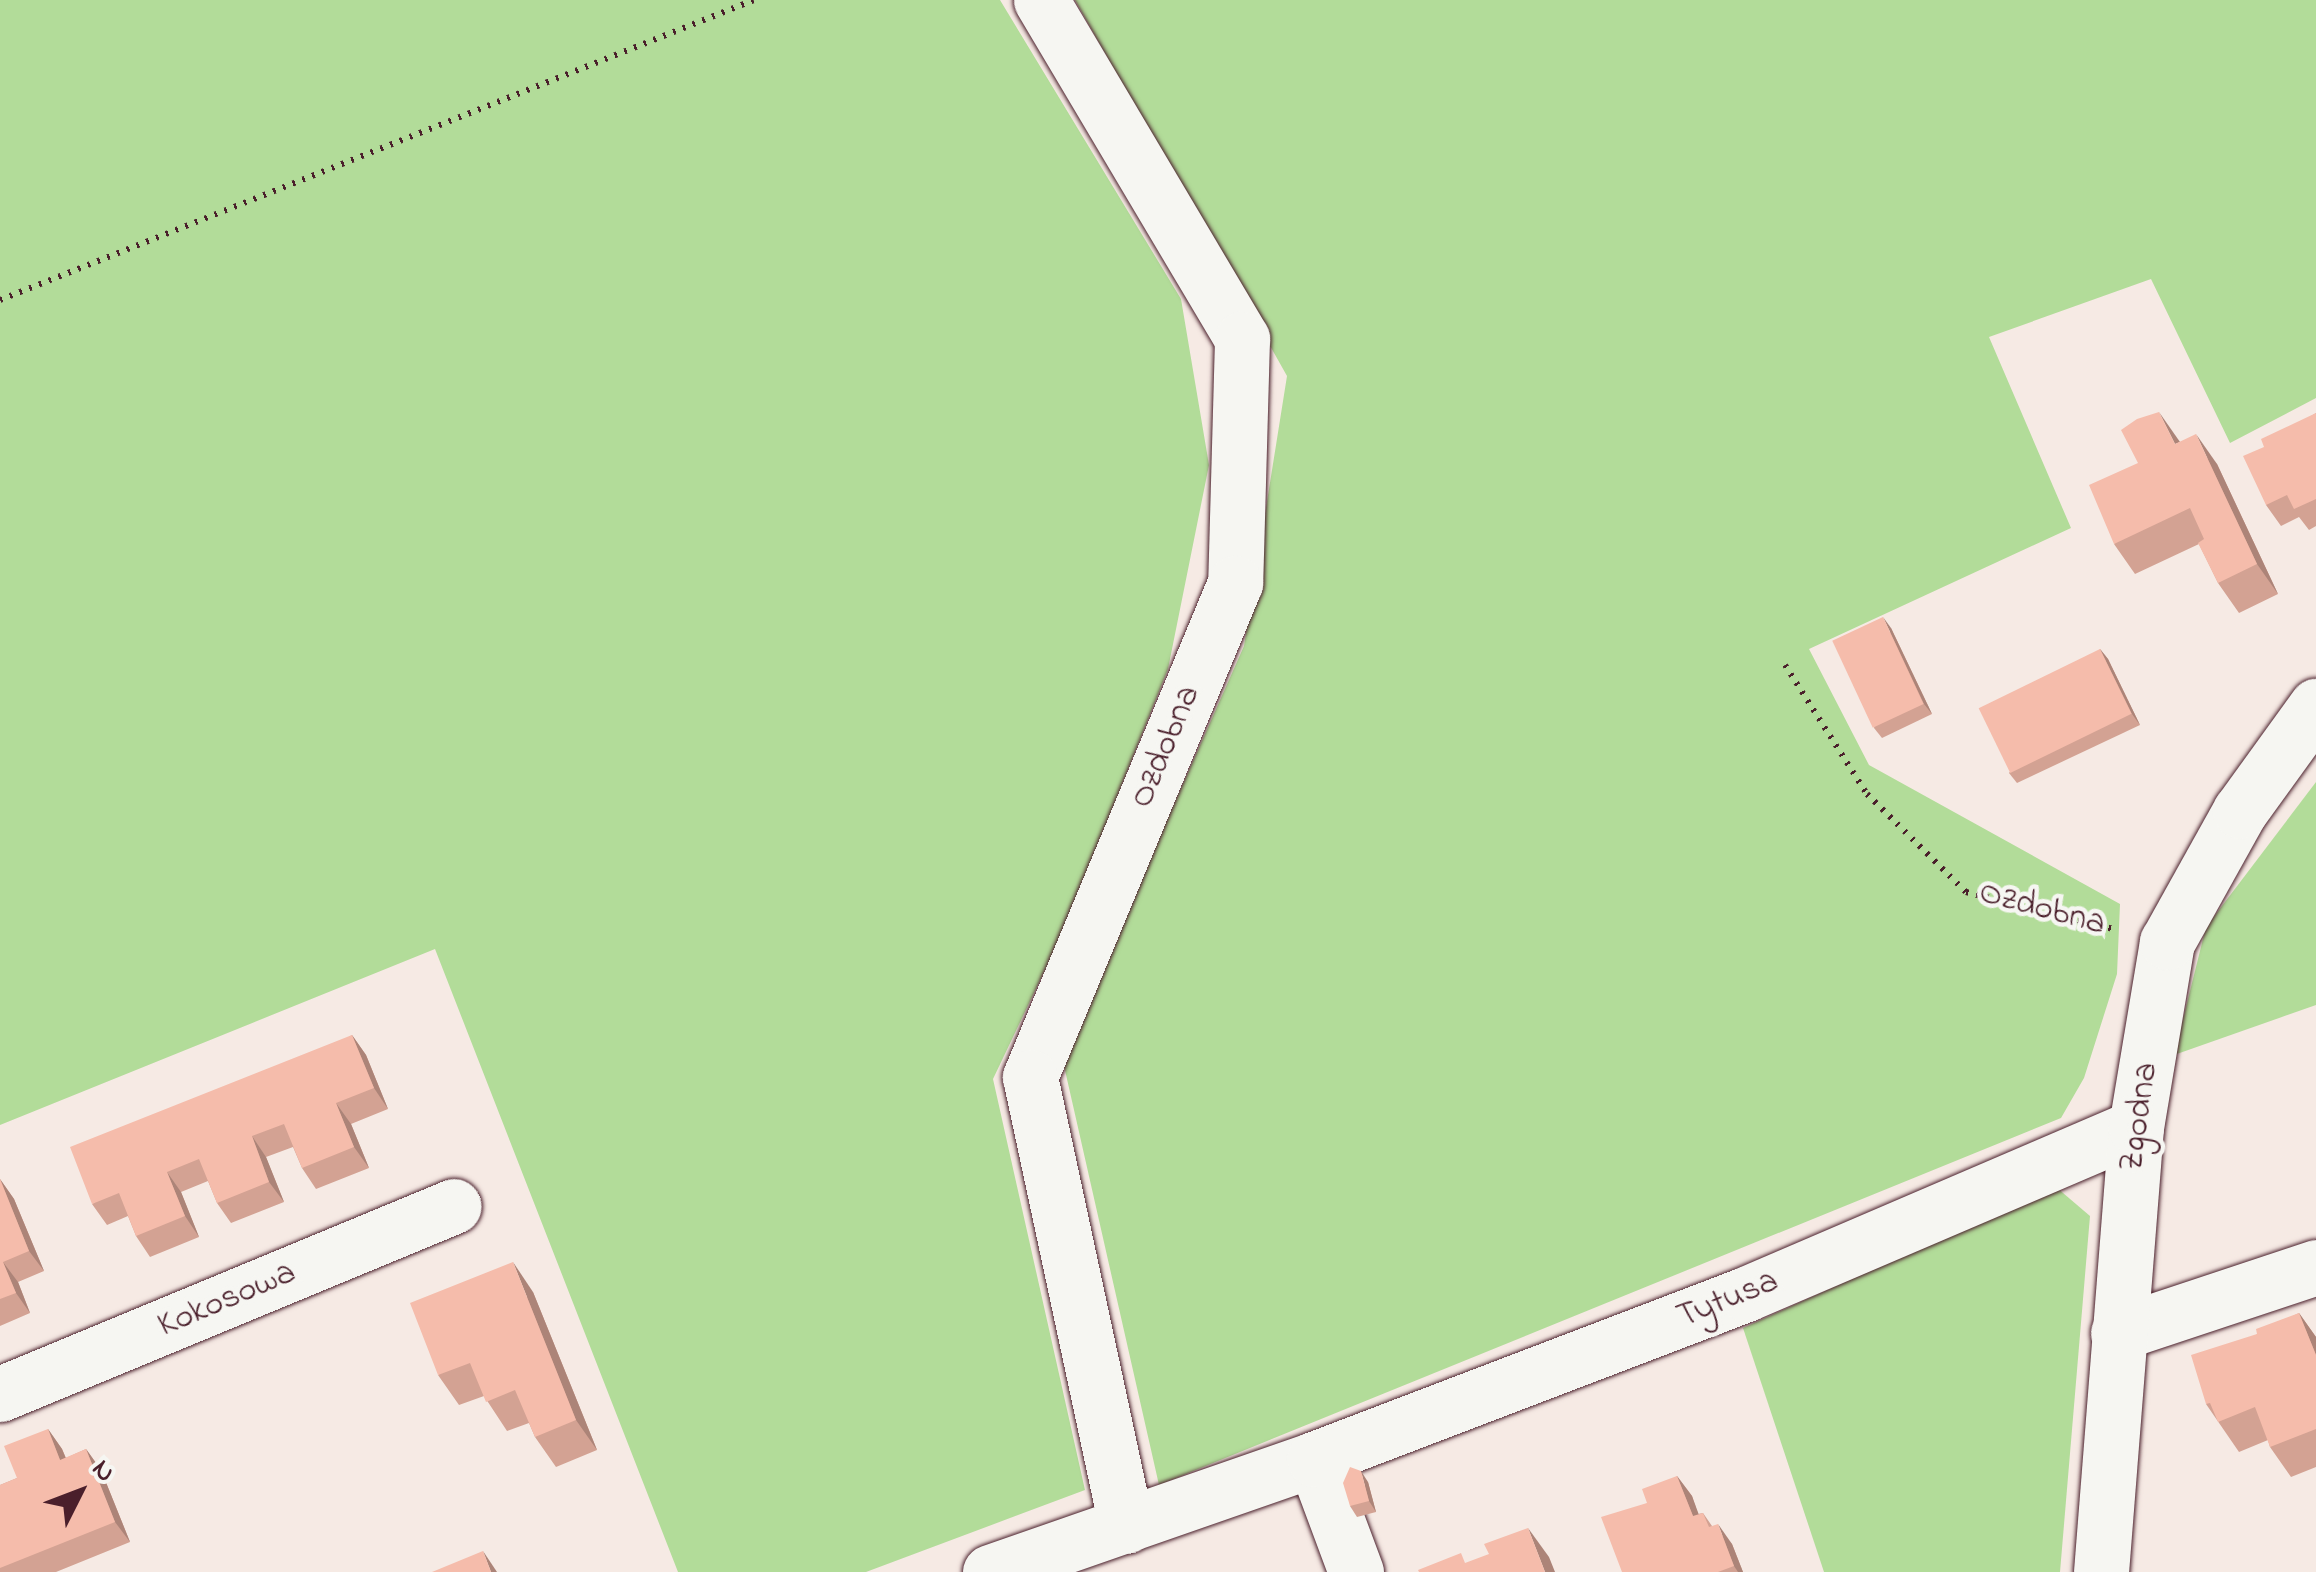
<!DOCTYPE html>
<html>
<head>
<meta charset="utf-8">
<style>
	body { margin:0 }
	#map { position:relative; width:2316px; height:1572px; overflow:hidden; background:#f6eae4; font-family:"Indie Flower",sans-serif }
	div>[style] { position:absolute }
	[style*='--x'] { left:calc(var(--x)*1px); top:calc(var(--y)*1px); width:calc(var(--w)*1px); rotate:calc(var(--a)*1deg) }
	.green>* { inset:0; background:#b2dc99 }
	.path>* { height:6px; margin-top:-3px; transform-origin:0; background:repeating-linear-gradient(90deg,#4a1f2b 0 2.5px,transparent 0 10.5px) }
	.roads { filter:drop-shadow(0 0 2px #4a1f2b) drop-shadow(0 0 2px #4a1f2b) }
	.minor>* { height:55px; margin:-27.5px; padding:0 27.5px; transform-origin:27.5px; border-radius:27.5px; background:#f6f6f2 }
	.wall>* { inset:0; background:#d3a293 }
	.shaded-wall>* { inset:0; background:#ac8478 }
	.building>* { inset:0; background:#f5bcab; transform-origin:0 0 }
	span { translate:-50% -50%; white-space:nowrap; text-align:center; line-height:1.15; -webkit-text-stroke:9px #f6f6f2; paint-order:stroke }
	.street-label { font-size:35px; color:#4a1f2b }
	.north { position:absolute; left:30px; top:1442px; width:100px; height:100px; -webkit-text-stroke:8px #f6f6f2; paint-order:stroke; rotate:48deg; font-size:28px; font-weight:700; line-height:40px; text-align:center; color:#4a1f2b }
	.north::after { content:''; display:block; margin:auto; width:35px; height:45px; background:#4a1f2b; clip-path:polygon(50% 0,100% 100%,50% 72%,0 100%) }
</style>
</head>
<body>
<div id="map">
	<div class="green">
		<i style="clip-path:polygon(0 0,1000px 0,1181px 299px,1209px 465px,1168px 669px,1063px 932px,993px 1079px,1085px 1490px,866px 1572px,678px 1572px,435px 949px,0 1125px)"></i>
		<i style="clip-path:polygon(1075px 0,2316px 0,2316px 398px,2230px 443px,2151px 279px,1989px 337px,2071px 528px,1809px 649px,1869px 765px,2120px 904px,2117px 974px,2084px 1078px,2061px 1118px,1159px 1485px,1062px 1057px,1244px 646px,1287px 376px)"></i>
		<i style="clip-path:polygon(2316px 782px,2316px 1005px,2174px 1055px,2206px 927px)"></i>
		<i style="clip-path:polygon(2056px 1187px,2090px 1216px,2060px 1572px,1824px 1572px,1743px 1328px)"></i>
	</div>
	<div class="path">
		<i style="--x:0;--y:300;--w:811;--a:-21.7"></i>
		<i style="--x:1785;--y:665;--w:153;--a:57.6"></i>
		<i style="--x:1867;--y:794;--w:139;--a:44.7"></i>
		<i style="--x:1966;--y:892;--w:156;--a:14.1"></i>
	</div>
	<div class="roads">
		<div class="minor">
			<i style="--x:1041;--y:0;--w:394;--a:59.3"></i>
			<i style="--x:1242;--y:339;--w:244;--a:91.6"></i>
			<i style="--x:1235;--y:583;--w:535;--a:112.54"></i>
			<i style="--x:1030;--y:1077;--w:459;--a:77.9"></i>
			<i style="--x:2118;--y:1333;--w:209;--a:-18.4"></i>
			<i style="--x:0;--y:1394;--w:491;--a:-22.5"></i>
			<i style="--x:1314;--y:1459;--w:121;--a:69.6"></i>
			<i style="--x:990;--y:1572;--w:343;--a:-19.2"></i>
			<i style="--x:1314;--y:1459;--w:462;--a:-20.9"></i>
			<i style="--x:1746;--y:1294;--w:424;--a:-23.2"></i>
			<i style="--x:2101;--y:1572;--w:446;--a:-85.5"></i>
			<i style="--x:2136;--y:1127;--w:188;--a:-80.5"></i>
			<i style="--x:2167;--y:942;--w:150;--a:-60.9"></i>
			<i style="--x:2240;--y:811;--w:130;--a:-54.1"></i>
		</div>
	</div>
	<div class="wall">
		<i style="clip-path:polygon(2316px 413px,2316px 526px,2309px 530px,2299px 517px,2281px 526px,2266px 505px,2264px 447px)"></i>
		<i style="clip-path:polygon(2180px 442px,2217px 464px,2278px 594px,2239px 613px,2218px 583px,2199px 544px,2135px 574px,2114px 544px)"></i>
		<i style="clip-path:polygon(1891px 628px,1932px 714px,1882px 738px,1874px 728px)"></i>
		<i style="clip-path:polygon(2100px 649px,2108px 659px,2140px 725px,2017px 783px,2009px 773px)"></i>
		<i style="clip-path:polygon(352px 1035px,366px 1055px,388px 1109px,351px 1124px,369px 1168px,316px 1189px,302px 1168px,293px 1147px,266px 1157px,284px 1202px,231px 1223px,217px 1203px,208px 1181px,181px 1192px,199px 1237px,150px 1257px,136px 1236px,128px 1216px,107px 1225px,92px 1204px)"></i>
		<i style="clip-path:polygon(0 1179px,14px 1199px,44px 1271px,18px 1282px,30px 1313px,0 1326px)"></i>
		<i style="clip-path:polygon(533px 1292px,597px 1450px,556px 1467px,535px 1437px,529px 1423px,507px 1431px,484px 1396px,459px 1405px,438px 1375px)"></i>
		<i style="clip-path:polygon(2299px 1313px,2316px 1337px,2316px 1467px,2291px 1477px,2270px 1447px,2268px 1440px,2239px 1452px,2206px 1404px,2257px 1334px)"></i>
		<i style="clip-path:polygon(48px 1429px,62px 1449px,66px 1458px,86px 1449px,101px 1470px,130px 1542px,56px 1572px,0 1572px,0 1485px,17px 1478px)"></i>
		<i style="clip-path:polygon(1677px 1476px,1692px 1496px,1698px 1514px,1703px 1513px,1712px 1526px,1732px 1544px,1743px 1572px,1622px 1572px,1647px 1503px)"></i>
		<i style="clip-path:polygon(1368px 1482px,1376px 1512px,1357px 1517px,1350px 1506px)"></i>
	</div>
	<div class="shaded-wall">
		<i style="clip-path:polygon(2159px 412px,2180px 442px,2175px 444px)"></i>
		<i style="clip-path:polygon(2196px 434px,2217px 464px,2278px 594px,2257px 564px)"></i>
		<i style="clip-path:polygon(1883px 617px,1891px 628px,1932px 714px,1924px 704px)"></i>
		<i style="clip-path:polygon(2100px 649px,2108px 659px,2140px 725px,2132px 714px)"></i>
		<i style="clip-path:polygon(352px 1035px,366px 1055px,388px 1109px,374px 1088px)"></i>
		<i style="clip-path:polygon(336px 1103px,351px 1124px,369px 1168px,354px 1147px)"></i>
		<i style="clip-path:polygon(252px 1136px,266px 1157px,284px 1202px,269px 1182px)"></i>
		<i style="clip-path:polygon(167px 1172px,181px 1192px,199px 1237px,185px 1216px)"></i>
		<i style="clip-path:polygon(0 1179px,14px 1199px,44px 1271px,29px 1251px)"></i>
		<i style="clip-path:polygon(3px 1262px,18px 1282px,30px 1313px,16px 1293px)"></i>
		<i style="clip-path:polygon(513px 1262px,533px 1292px,597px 1450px,576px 1420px)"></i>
		<i style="clip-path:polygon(2299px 1313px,2316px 1337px,2316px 1355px)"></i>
		<i style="clip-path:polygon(48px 1429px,62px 1449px,75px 1481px,60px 1460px)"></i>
		<i style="clip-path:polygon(86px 1449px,101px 1470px,130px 1542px,115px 1522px)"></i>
		<i style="clip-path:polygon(1361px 1471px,1368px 1482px,1376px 1512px,1369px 1501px)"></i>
		<i style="clip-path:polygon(1677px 1476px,1692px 1496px,1707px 1537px,1693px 1516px)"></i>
		<i style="clip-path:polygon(1718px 1524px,1732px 1544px,1743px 1572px,1738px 1572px,1734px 1566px)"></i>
		<i style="clip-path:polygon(1528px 1528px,1549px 1557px,1555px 1572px,1545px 1572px)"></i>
		<i style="clip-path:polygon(483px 1551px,497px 1572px,491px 1572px)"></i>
	</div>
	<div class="building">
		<i style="clip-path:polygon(2159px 412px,2175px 444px,2196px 434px,2257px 564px,2218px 583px,2198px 543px,2204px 539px,2190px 508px,2114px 544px,2089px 485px,2138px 463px,2121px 430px,2137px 419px)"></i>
		<i style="clip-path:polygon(2316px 413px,2316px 499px,2294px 509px,2287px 495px,2266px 505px,2243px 456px,2264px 447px,2261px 439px)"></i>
		<i style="left:1883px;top:617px;width:96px;height:56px;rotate:65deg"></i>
		<i style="left:2100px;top:649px;width:72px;height:135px;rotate:64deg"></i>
		<i style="clip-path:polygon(352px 1035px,374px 1088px,336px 1103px,354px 1147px,302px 1168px,284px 1124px,252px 1136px,269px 1182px,217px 1203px,199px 1159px,167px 1172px,185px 1216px,136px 1236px,119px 1193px,92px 1204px,70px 1147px)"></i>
		<i style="clip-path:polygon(0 1179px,29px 1251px,3px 1262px,16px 1293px,0 1299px)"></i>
		<i style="clip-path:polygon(513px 1262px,576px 1420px,535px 1437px,515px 1390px,486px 1402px,470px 1363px,438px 1375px,410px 1303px)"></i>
		<i style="clip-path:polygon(2299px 1313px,2316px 1355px,2316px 1429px,2270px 1447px,2255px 1407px,2218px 1422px,2210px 1403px,2206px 1404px,2191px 1355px,2257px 1334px,2256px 1329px)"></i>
		<i style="clip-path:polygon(48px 1429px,60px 1460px,86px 1449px,115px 1522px,0 1568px,0 1485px,17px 1478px,4px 1446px)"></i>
		<i style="clip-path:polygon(1350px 1467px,1361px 1471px,1369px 1501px,1350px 1506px,1343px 1483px)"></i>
		<i style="clip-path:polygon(1677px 1476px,1693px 1516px,1703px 1513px,1709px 1527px,1718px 1524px,1734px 1566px,1718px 1572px,1622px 1572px,1601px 1517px,1647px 1503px,1642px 1489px)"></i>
		<i style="clip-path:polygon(1528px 1528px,1545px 1572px,1419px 1572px,1418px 1570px,1461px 1553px,1465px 1563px,1489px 1554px,1484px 1544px)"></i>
		<i style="clip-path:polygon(483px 1551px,491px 1572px,432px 1572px)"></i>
	</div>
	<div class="street-label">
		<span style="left:1166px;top:747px;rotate:-67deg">Ozdobna</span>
		<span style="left:2042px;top:909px;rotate:15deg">Ozdobna</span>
		<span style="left:2140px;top:1117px;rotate:-82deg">Zgodna</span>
		<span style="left:227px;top:1300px;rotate:-23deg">Kokosowa</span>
		<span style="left:1728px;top:1300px;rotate:-22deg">Tytusa</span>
	</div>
	<div class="north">N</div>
</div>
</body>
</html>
